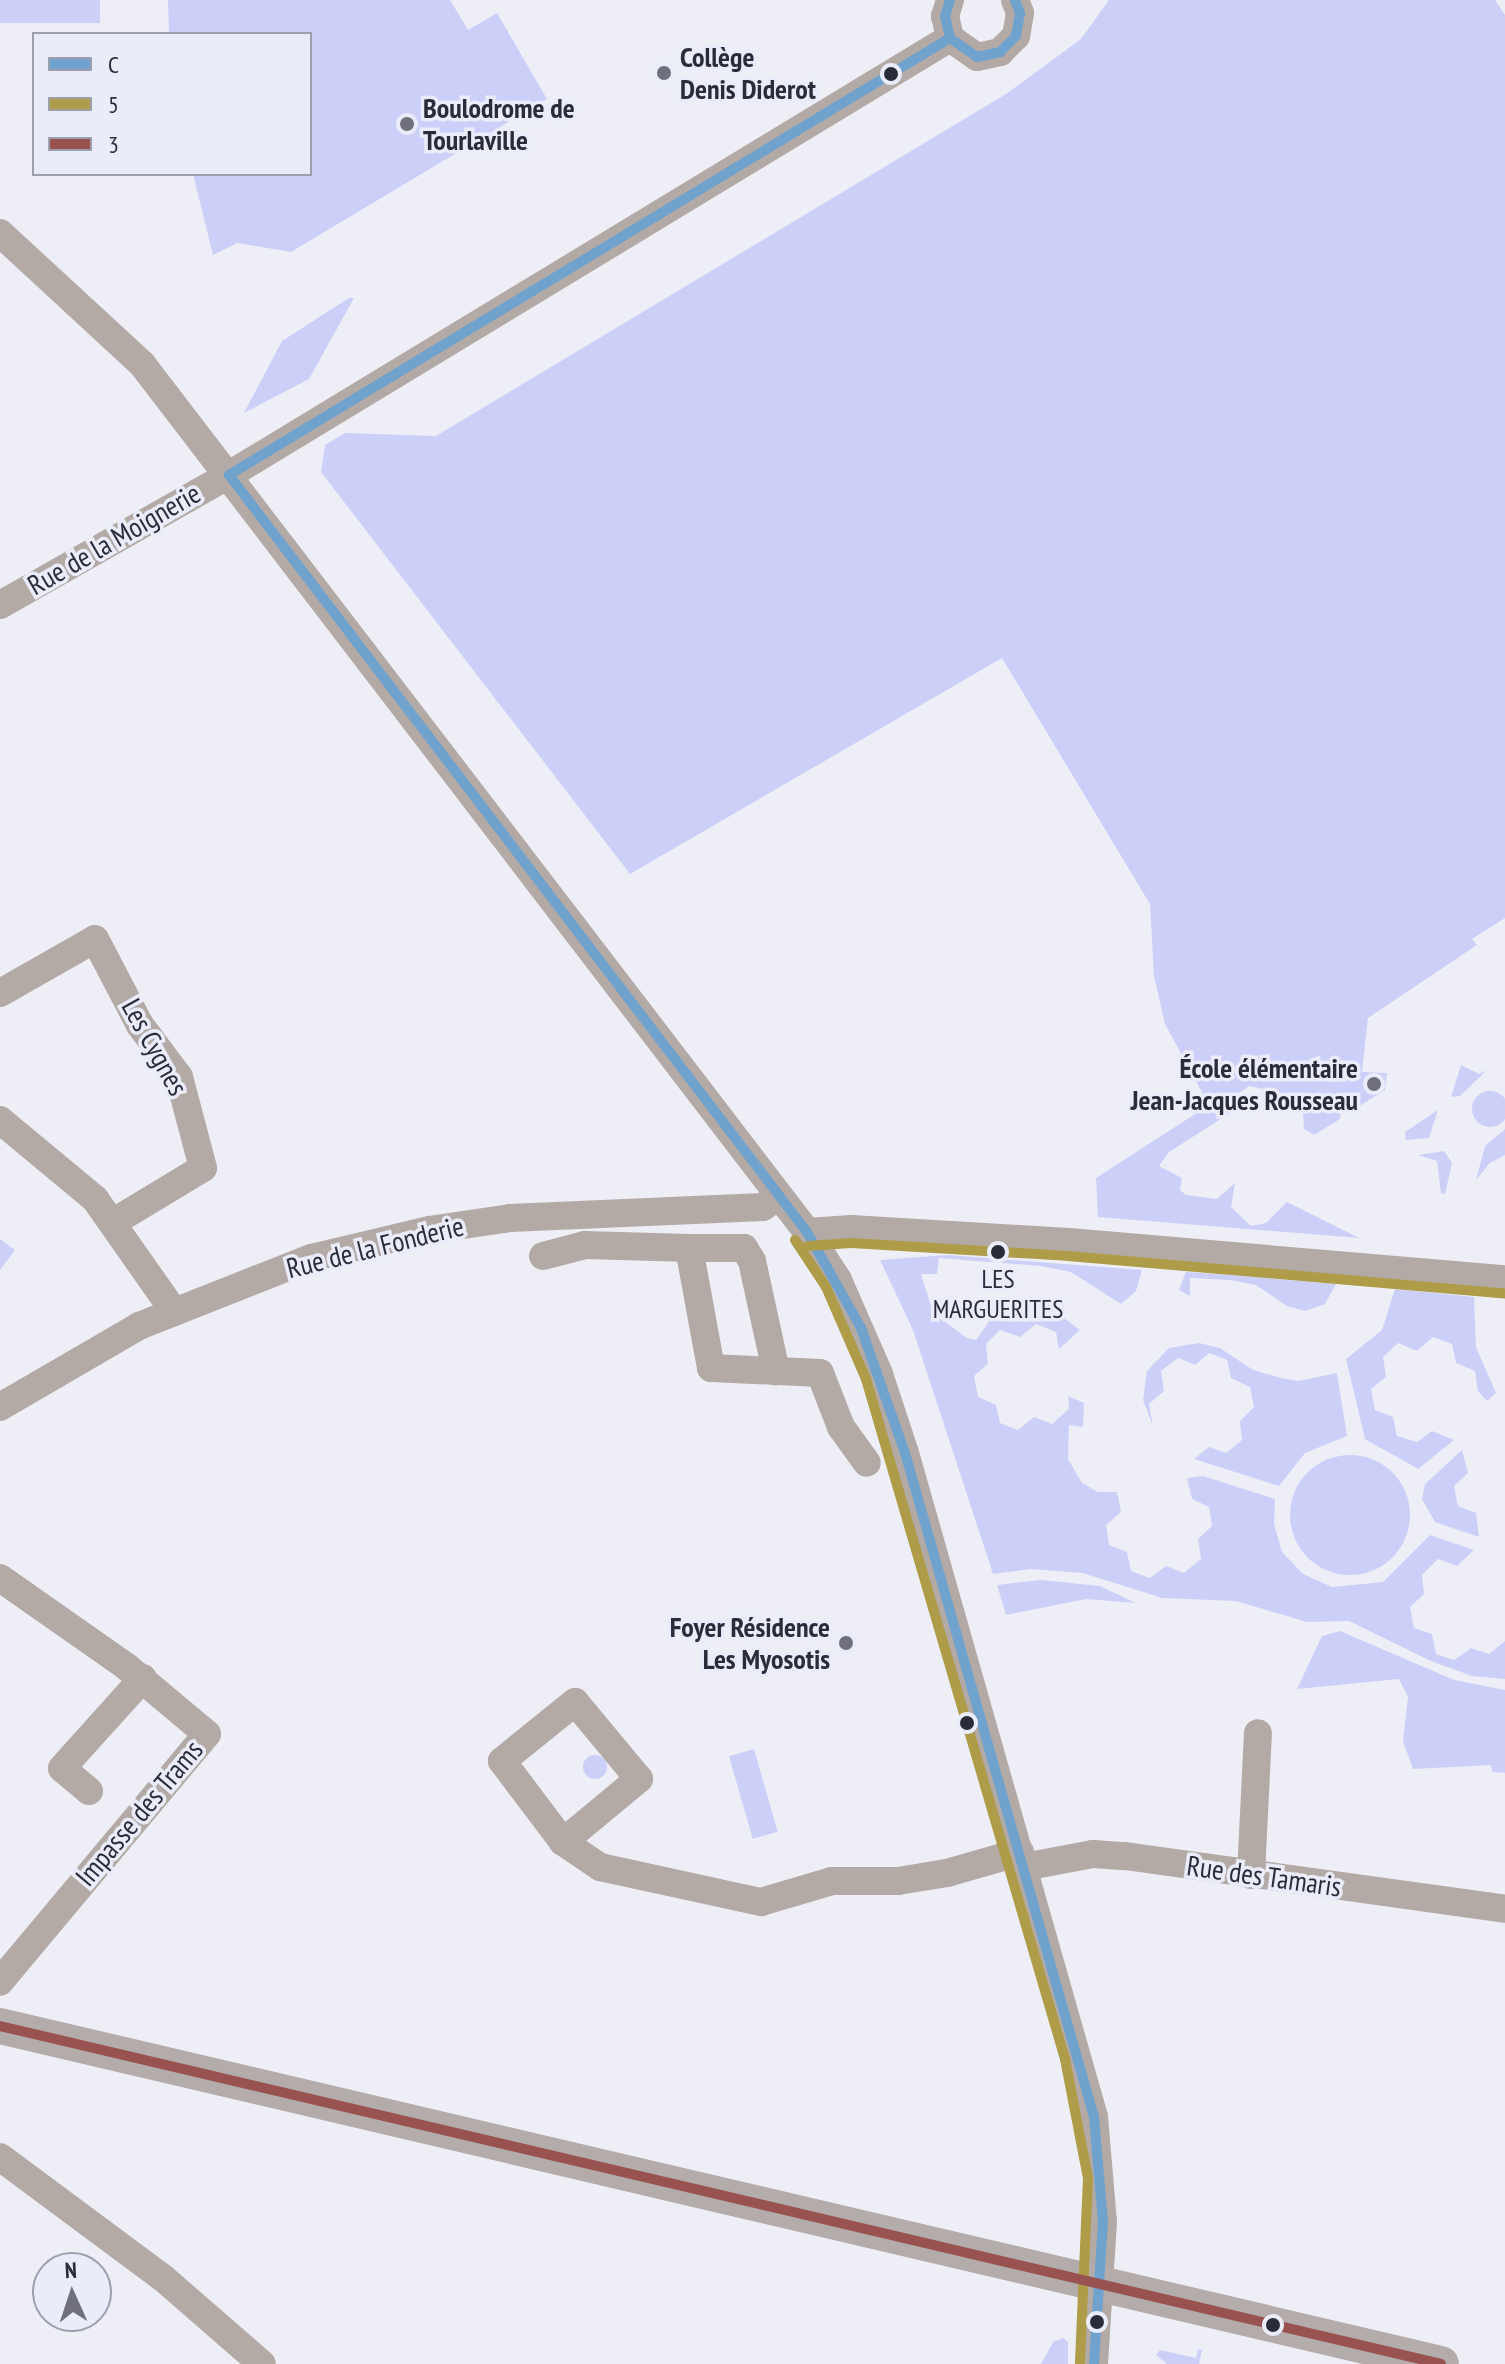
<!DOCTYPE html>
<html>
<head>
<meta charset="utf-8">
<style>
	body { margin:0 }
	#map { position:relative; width:1505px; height:2364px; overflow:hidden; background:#eeeff6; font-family:"PT Sans Narrow",sans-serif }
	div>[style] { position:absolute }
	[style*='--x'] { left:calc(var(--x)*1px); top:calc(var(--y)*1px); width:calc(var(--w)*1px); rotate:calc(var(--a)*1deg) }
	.green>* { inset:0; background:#ccd0f9; transform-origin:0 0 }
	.round { border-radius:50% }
	.minor>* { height:28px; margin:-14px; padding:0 14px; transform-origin:14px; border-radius:14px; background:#b3aaa6 }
	.major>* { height:36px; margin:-18px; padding:0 18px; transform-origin:18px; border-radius:18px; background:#b4acaa }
	.bus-1>* { height:10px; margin:-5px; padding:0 5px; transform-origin:5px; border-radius:5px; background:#70a2ce }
	.bus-2>* { height:10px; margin:-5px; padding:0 5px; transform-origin:5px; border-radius:5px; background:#ae9c48 }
	.bus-3>* { height:10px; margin:-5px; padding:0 5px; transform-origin:5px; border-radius:5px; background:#985350 }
	.dots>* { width:22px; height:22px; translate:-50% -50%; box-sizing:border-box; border:4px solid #eaecf9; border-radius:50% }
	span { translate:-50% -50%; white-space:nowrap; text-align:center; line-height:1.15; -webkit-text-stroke:7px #eaecf9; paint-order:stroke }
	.bus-label { font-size:26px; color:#2b2c39 }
	.poi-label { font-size:28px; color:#2b2c39; font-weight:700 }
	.left { translate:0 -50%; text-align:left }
	.right { translate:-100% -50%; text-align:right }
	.street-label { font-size:28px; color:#2b2c39 }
	.legend { position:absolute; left:32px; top:32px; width:280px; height:144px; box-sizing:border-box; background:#eaecf9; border:2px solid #9e9fac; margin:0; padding:10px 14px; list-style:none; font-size:24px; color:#2b2c39 }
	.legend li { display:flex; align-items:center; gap:16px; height:40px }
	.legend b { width:40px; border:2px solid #9e9fac }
	.north { position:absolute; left:32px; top:2252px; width:80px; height:80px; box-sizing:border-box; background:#eaecf9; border:2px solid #9e9fac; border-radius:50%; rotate:357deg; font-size:22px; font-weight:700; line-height:32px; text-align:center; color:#2b2c39 }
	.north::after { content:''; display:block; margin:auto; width:28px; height:36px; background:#6f707b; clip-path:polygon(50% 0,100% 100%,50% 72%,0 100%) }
</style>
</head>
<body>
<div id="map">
	<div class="green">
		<i style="left:0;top:0;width:100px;height:23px"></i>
		<i style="clip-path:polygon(168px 0,450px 0,468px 30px,497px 13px,547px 99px,291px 252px,237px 243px,213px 255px,193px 174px,310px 174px,310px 34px,169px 34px)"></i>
		<i style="clip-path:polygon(1109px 0,1495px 0,1505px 15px,1505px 918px,1472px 939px,1477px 945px,1368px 1018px,1362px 1072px,1387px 1073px,1385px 1090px,1358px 1107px,1349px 1103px,1341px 1108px,1340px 1119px,1314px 1135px,1304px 1129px,1302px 1098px,1293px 1093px,1273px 1106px,1263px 1089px,1249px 1086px,1238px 1094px,1235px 1110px,1169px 1152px,1159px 1166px,1182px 1178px,1180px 1190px,1186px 1195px,1217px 1199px,1235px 1183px,1231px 1207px,1251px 1226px,1266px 1223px,1287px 1202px,1359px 1238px,1098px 1217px,1096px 1178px,1209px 1105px,1165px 1024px,1154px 976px,1150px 904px,1002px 658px,630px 874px,321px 472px,325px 445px,345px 433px,436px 436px,1006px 94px,1081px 39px)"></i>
		<i style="clip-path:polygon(349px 298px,354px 298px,309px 379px,244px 413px,282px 341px)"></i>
		<i style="clip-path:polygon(1461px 1065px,1479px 1074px,1487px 1070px,1460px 1096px,1451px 1097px)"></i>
		<i class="round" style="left:1472px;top:1091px;width:36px;height:36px"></i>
		<i style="clip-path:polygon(1438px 1110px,1429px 1138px,1406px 1140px,1405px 1132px)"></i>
		<i style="clip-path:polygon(1505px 1129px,1505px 1155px,1490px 1163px,1476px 1180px,1485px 1146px)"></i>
		<i style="clip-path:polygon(1444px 1151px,1452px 1163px,1445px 1194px,1441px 1193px,1437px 1161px,1418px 1155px)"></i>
		<i style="clip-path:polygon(0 1239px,15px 1250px,0 1270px)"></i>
		<i style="clip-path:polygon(948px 1255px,1142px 1270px,1136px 1291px,1121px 1304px,1071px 1272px,1040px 1266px,939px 1258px,937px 1274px,921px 1274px,933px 1313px,967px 1338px,976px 1340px,995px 1313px,1022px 1306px,1053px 1310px,1080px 1330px,1059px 1349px,1056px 1332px,1036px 1324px,1020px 1337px,1000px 1330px,986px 1344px,988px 1364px,974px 1376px,978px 1397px,996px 1405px,1000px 1423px,1018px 1430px,1034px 1417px,1052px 1424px,1069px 1409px,1068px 1396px,1084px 1403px,1083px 1427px,1069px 1425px,1068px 1459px,1082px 1483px,1098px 1492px,1117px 1492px,1121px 1512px,1106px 1525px,1109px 1545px,1127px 1552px,1131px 1571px,1150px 1578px,1166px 1566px,1184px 1573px,1201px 1559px,1198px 1539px,1212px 1526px,1209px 1507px,1192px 1499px,1187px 1478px,1203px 1476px,1275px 1499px,1274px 1524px,1282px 1552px,1303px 1574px,1332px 1587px,1383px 1582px,1430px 1535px,1474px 1550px,1457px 1566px,1438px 1559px,1422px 1575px,1424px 1594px,1410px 1607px,1414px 1628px,1432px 1634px,1436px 1654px,1454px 1660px,1471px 1648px,1489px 1654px,1505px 1641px,1505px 1679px,1472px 1676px,1431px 1661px,1349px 1621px,1307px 1622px,1236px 1601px,1162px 1598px,1083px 1573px,1031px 1569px,993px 1574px,913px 1330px,880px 1260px)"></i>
		<i style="clip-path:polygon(1186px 1272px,1218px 1274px,1336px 1284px,1325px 1304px,1305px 1311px,1287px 1306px,1256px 1285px,1230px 1280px,1190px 1278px,1190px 1296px,1179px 1290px)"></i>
		<i style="clip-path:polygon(1395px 1289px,1474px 1297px,1476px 1347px,1496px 1393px,1487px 1401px,1478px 1391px,1475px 1371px,1456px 1363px,1452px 1344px,1433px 1337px,1417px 1351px,1398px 1343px,1383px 1357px,1386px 1377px,1371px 1389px,1375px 1410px,1393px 1417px,1397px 1436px,1417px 1442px,1432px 1431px,1454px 1440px,1418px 1469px,1365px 1439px,1346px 1359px,1382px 1330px)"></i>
		<i style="clip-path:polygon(1199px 1343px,1220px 1348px,1253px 1370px,1281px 1378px,1299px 1381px,1337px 1373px,1347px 1436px,1305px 1453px,1279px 1486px,1194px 1459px,1209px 1447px,1226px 1453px,1242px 1440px,1240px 1421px,1254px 1407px,1250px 1387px,1231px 1378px,1227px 1360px,1209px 1353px,1195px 1365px,1178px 1358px,1161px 1371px,1164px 1391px,1149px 1404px,1153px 1426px,1143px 1400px,1147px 1371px,1169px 1348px)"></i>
		<i style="clip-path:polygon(1462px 1450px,1468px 1473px,1454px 1486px,1458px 1506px,1476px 1513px,1479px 1537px,1435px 1522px,1422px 1499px,1425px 1484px)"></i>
		<i class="round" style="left:1290px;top:1455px;width:120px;height:120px"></i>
		<i style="clip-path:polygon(1041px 1580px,1100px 1586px,1136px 1603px,1086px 1599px,1006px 1615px,997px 1585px)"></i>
		<i style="clip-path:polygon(1340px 1631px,1454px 1680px,1505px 1690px,1505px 1773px,1492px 1772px,1491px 1765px,1413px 1769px,1403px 1741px,1408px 1697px,1399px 1679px,1297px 1689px,1322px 1636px)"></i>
		<i style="left:754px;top:1749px;width:86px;height:26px;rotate:74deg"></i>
		<i class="round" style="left:583px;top:1755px;width:24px;height:24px"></i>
		<i style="clip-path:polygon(1063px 2338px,1068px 2342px,1068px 2364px,1041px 2364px,1053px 2342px)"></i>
		<i style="clip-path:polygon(1198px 2349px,1202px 2350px,1199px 2364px,1167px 2364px,1156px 2355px,1160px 2350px,1196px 2358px)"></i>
	</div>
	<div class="minor">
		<i style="--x:950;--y:0;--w:17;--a:107"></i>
		<i style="--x:945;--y:16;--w:23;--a:77"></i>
		<i style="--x:950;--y:38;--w:33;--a:35"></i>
		<i style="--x:977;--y:57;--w:24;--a:-12"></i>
		<i style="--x:1000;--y:52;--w:23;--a:-45"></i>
		<i style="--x:1016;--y:36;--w:23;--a:-80"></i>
		<i style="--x:1020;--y:13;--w:14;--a:-111"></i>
		<i style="--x:0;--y:233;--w:193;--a:42.7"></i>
		<i style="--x:142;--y:364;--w:1093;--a:52.54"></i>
		<i style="--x:807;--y:1232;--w:57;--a:57.1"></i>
		<i style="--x:838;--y:1280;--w:103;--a:66.4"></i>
		<i style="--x:879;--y:1374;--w:83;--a:71.8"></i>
		<i style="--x:905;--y:1453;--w:690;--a:74.11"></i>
		<i style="--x:1094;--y:2117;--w:104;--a:85.1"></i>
		<i style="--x:1103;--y:2221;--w:143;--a:93.6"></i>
		<i style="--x:0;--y:605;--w:263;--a:-29.6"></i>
		<i style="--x:229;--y:475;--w:843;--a:-31.22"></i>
		<i style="--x:0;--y:993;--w:109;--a:-29.6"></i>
		<i style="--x:95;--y:939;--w:97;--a:62.4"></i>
		<i style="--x:140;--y:1025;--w:65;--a:53.1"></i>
		<i style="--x:179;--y:1077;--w:94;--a:75.2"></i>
		<i style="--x:203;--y:1168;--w:103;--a:148.9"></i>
		<i style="--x:0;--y:1120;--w:124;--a:39.7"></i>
		<i style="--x:95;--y:1199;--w:136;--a:54.9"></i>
		<i style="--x:807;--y:1232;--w:44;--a:-3.9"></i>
		<i style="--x:851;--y:1229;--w:218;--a:3.4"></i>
		<i style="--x:1069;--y:1242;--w:438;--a:4.9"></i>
		<i style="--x:689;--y:1248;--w:55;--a:0"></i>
		<i style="--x:744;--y:1248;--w:15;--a:58"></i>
		<i style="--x:752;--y:1261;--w:113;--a:77.7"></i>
		<i style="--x:543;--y:1256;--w:43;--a:-14.7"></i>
		<i style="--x:585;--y:1245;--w:104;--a:1.7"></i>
		<i style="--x:689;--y:1248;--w:122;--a:79.6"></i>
		<i style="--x:711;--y:1368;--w:109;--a:2.6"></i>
		<i style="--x:820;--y:1373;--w:58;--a:68.7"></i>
		<i style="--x:841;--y:1427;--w:44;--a:54.2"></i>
		<i style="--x:0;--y:1407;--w:161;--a:-30.2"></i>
		<i style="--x:139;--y:1326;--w:185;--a:-21.6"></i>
		<i style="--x:311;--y:1258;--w:121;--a:-13.3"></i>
		<i style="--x:429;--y:1230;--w:82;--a:-8.4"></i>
		<i style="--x:510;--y:1218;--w:253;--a:-2.5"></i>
		<i style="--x:763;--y:1207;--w:19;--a:-36"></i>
		<i style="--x:0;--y:1578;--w:155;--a:35"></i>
		<i style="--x:127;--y:1667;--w:104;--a:39.9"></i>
		<i style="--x:207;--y:1734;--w:323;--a:129.9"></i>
		<i style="--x:89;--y:1791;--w:35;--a:-140"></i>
		<i style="--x:62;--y:1768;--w:121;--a:-48"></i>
		<i style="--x:563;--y:1842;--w:99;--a:-39.7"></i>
		<i style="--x:639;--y:1779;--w:100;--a:-129.7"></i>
		<i style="--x:575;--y:1702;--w:94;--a:141.1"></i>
		<i style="--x:502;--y:1761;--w:101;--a:53"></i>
		<i style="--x:563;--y:1842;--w:45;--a:34"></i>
		<i style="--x:600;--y:1867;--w:165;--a:12.3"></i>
		<i style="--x:761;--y:1902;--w:74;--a:-16.5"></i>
		<i style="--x:832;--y:1881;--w:66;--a:0"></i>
		<i style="--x:898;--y:1881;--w:50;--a:-9.3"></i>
		<i style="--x:947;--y:1873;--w:76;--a:-16"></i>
		<i style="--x:1024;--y:1867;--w:70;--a:-10.7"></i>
		<i style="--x:1093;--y:1854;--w:32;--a:4"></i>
		<i style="--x:1125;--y:1856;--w:384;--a:7.9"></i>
		<i style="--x:1251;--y:1875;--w:142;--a:-87.2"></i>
		<i style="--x:0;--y:2157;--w:203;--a:36.6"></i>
		<i style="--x:163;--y:2278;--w:131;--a:41"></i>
	</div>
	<div class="major">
		<i style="--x:0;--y:2026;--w:1480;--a:13.2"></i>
	</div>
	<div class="bus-1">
		<i style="--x:950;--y:0;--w:17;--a:107"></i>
		<i style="--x:945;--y:16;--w:23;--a:77"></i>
		<i style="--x:950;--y:38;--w:33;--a:35"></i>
		<i style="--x:977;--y:57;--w:24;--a:-12"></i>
		<i style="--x:1000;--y:52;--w:23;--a:-45"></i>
		<i style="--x:1016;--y:36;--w:23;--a:-80"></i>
		<i style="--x:1020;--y:13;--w:14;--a:-111"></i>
		<i style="--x:229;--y:475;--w:952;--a:52.64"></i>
		<i style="--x:807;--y:1232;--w:110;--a:60.6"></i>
		<i style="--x:861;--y:1328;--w:133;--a:70.6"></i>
		<i style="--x:905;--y:1453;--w:690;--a:74.11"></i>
		<i style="--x:1094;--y:2117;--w:104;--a:85.1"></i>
		<i style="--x:1103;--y:2221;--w:143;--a:93.6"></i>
		<i style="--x:229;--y:475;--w:843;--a:-31.22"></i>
	</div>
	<div class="bus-2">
		<i style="--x:795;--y:1240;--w:56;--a:56.6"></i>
		<i style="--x:826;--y:1287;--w:100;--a:66.5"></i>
		<i style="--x:866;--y:1379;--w:709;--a:73.69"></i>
		<i style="--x:1065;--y:2059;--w:121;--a:79.1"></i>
		<i style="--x:1088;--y:2178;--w:185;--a:92.5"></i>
		<i style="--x:808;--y:1246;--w:43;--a:-4"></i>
		<i style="--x:851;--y:1243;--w:217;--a:3.4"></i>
		<i style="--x:1068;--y:1256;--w:438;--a:4.9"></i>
	</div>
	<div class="bus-3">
		<i style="--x:0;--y:2026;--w:1480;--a:13.2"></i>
	</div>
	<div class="dots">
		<i style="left:664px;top:73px;background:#6f707b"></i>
		<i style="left:891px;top:74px;background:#2b2c39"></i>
		<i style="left:407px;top:124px;background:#6f707b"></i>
		<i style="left:1374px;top:1084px;background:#6f707b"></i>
		<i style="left:998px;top:1252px;background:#2b2c39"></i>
		<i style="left:846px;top:1643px;background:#6f707b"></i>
		<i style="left:967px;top:1723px;background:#2b2c39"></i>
		<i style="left:1097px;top:2322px;background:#2b2c39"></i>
		<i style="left:1273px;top:2325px;background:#2b2c39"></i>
	</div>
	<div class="bus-label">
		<span style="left:998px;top:1294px">LES<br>MARGUERITES</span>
	</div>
	<div class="poi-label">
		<span class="left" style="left:680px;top:73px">Collège<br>Denis Diderot</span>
		<span class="left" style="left:423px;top:124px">Boulodrome de<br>Tourlaville</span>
		<span class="right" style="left:1358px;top:1084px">École élémentaire<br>Jean-Jacques Rousseau</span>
		<span class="right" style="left:830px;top:1643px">Foyer Résidence<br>Les Myosotis</span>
	</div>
	<div class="street-label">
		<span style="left:114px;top:539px;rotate:-30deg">Rue de la Moignerie</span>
		<span style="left:155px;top:1047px;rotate:61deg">Les Cygnes</span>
		<span style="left:375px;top:1247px;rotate:-14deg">Rue de la Fonderie</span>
		<span style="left:139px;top:1813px;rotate:-50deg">Impasse des Trams</span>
		<span style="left:1264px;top:1876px;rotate:8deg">Rue des Tamaris</span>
	</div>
	<ul class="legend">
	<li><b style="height:10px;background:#70a2ce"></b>C</li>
	<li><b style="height:10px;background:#ae9c48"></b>5</li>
	<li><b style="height:10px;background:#985350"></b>3</li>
	</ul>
	<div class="north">N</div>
</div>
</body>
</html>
